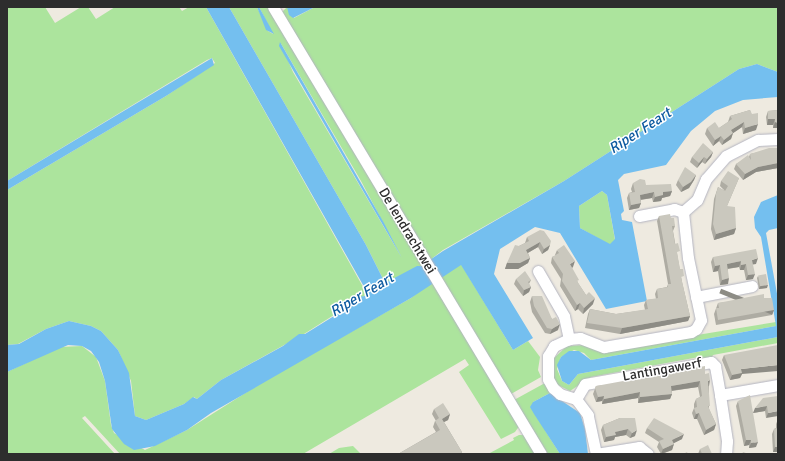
<!DOCTYPE html>
<html>
<head>
<meta charset="utf-8">
<style>
	body { margin:0 }
	#map { position:relative; width:785px; height:461px; overflow:hidden; background:#eeeae0; font-family:Signika,sans-serif }
	div>[style] { position:absolute }
	[style*='--x'] { left:calc(var(--x)*1px); top:calc(var(--y)*1px); width:calc(var(--w)*1px); rotate:calc(var(--a)*1deg) }
	.green>* { inset:0; background:#ace49d }
	.water>* { inset:0; background:#74bfef }
	.roads { filter:drop-shadow(0 0 1px #b3b4c0) drop-shadow(0 0 1px #b3b4c0) }
	.minor>* { height:11px; margin:-5.5px; padding:0 5.5px; transform-origin:5.5px; border-radius:5.5px; background:#fff }
	.wall>* { inset:0; background:#aeaca3 }
	.shaded-wall>* { inset:0; background:#8d8c85; transform-origin:0 0 }
	.building>* { inset:0; background:#cac8be; transform-origin:0 0 }
	span { translate:-50% -50%; white-space:nowrap; text-align:center; line-height:1.15; -webkit-text-stroke:3px #fff; paint-order:stroke }
	.street-label { font-size:14px; color:#2d2d2d }
	.water-label { font-size:15px; color:#0e5ba0; font-style:italic }
	.frame { position:absolute; inset:0; border:8px solid #2d2d2d; pointer-events:none }
</style>
</head>
<body>
<div id="map">
	<div class="green">
		<i style="clip-path:polygon(7px 7px,45px 7px,55px 23px,81px 7px,88px 7px,96px 19px,115px 7px,179px 7px,182px 11px,189px 7px,206px 7px,367px 294px,304px 334px,221px 380px,197px 399px,194px 397px,184px 404px,146px 420px,135px 416px,131px 381px,118px 350px,101px 331px,91px 326px,69px 321px,46px 329px,18px 344px,7px 345px,7px 190px,166px 96px,215px 63px,212px 58px,207px 60px,7px 181px)"></i>
		<i style="clip-path:polygon(evenodd,229px 7px,257px 7px,268px 31px,273px 34px,259px 7px,270px 7px,420px 261px,418px 261px,423px 265px,385px 283px,366px 245px,229px 7px,280px 42px,361px 181px,402px 258px,293px 72px,280px 42px)"></i>
		<i style="clip-path:polygon(287px 7px,294px 18px,315px 7px,778px 7px,778px 72px,757px 64px,739px 69px,564px 181px,443px 250px,430px 260px,282px 12px)"></i>
		<i style="clip-path:polygon(602px 191px,607px 195px,615px 240px,610px 245px,580px 228px,579px 206px)"></i>
		<i style="clip-path:polygon(461px 264px,513px 350px,528px 341px,540px 357px,538px 370px,541px 377px,511px 394px,440px 276px)"></i>
		<i style="clip-path:polygon(432px 281px,520px 425px,515px 432px,501px 439px,459px 372px,469px 365px,465px 359px,303px 454px,120px 454px,85px 416px,82px 418px,115px 454px,7px 454px,7px 372px,60px 347px,82px 346px,96px 357px,105px 381px,111px 425px,114px 433px,145px 450px,187px 430px,269px 378px,411px 298px)"></i>
		<i style="clip-path:polygon(776px 322px,776px 326px,591px 360px,584px 353px,574px 350px,561px 357px,557px 369px,562px 381px,569px 385px,578px 374px,778px 337px,778px 343px,713px 355px,711px 359px,699px 357px,591px 377px,570px 391px,558px 385px,552px 375px,553px 359px,567px 346px,585px 345px,600px 351px)"></i>
		<i style="clip-path:polygon(545px 383px,550px 393px,533px 402px,546px 432px,560px 454px,548px 454px,514px 400px)"></i>
		<i style="clip-path:polygon(519px 435px,524px 435px,538px 454px,488px 454px,514px 440px,513px 438px)"></i>
		<i style="clip-path:polygon(353px 446px,361px 454px,329px 454px,339px 448px)"></i>
	</div>
	<div class="water">
		<i style="clip-path:polygon(evenodd,206px 7px,229px 7px,366px 245px,385px 283px,417px 266px,421px 266px,443px 251px,564px 181px,739px 69px,757px 64px,778px 72px,778px 97px,743px 100px,715px 111px,691px 131px,666px 165px,624px 174px,618px 180px,624px 211px,621px 214px,622px 220px,632px 222px,647px 301px,606px 309px,560px 233px,535px 227px,500px 249px,494px 274px,533px 338px,513px 350px,461px 265px,411px 298px,211px 413px,187px 430px,155px 446px,134px 450px,124px 444px,112px 429px,105px 381px,99px 362px,91px 351px,82px 346px,68px 345px,7px 372px,7px 345px,19px 344px,46px 329px,69px 321px,91px 326px,101px 331px,118px 350px,129px 373px,135px 416px,146px 420px,184px 404px,193px 397px,197px 399px,221px 380px,283px 346px,299px 334px,305px 334px,355px 303px,358px 297px,365px 296px,367px 292px,206px 7px,602px 191px,607px 195px,615px 239px,610px 244px,580px 228px,579px 206px,602px 191px)"></i>
		<i style="clip-path:polygon(257px 7px,259px 7px,274px 34px,266px 30px)"></i>
		<i style="clip-path:polygon(287px 7px,315px 7px,293px 18px,289px 15px)"></i>
		<i style="clip-path:polygon(280px 42px,384px 223px,402px 258px,279px 46px)"></i>
		<i style="clip-path:polygon(212px 58px,214px 65px,166px 96px,7px 190px,7px 181px)"></i>
		<i style="clip-path:polygon(778px 195px,778px 228px,769px 230px,766px 233px,778px 299px,778px 337px,578px 374px,569px 385px,562px 381px,557px 365px,561px 357px,569px 351px,579px 351px,591px 360px,776px 326px,761px 237px,755px 228px,754px 217px,761px 202px)"></i>
		<i style="clip-path:polygon(550px 393px,580px 413px,585px 429px,588px 454px,560px 454px,534px 414px,530px 407px,533px 402px)"></i>
	</div>
	<div class="roads">
		<div class="minor">
			<i style="--x:273;--y:7;--w:521;--a:59.06"></i>
			<i style="--x:639;--y:216;--w:36;--a:-11"></i>
			<i style="--x:674;--y:209;--w:9;--a:18"></i>
			<i style="--x:538;--y:271;--w:52;--a:60"></i>
			<i style="--x:564;--y:316;--w:24;--a:78"></i>
			<i style="--x:696;--y:297;--w:57;--a:-11.1"></i>
			<i style="--x:720;--y:395;--w:59;--a:-9.8"></i>
			<i style="--x:576;--y:399;--w:17;--a:-59"></i>
			<i style="--x:585;--y:384;--w:128;--a:-9.9"></i>
			<i style="--x:711;--y:362;--w:6;--a:45"></i>
			<i style="--x:715;--y:366;--w:29;--a:80"></i>
			<i style="--x:720;--y:395;--w:47;--a:81.3"></i>
			<i style="--x:727;--y:441;--w:13;--a:94"></i>
			<i style="--x:596;--y:454;--w:40;--a:-102"></i>
			<i style="--x:588;--y:415;--w:20;--a:-127"></i>
			<i style="--x:576;--y:399;--w:17;--a:-163"></i>
			<i style="--x:560;--y:394;--w:9;--a:-139"></i>
			<i style="--x:553;--y:388;--w:10;--a:-119"></i>
			<i style="--x:548;--y:379;--w:23;--a:-90"></i>
			<i style="--x:548;--y:356;--w:12;--a:-59"></i>
			<i style="--x:554;--y:346;--w:17;--a:-25"></i>
			<i style="--x:569;--y:339;--w:11;--a:-5"></i>
			<i style="--x:580;--y:338;--w:26;--a:21"></i>
			<i style="--x:604;--y:347;--w:88;--a:-9.8"></i>
			<i style="--x:691;--y:332;--w:6;--a:-31"></i>
			<i style="--x:696;--y:329;--w:10;--a:-61"></i>
			<i style="--x:701;--y:320;--w:63;--a:-101.8"></i>
			<i style="--x:688;--y:258;--w:46;--a:-96.2"></i>
			<i style="--x:683;--y:212;--w:18;--a:-41"></i>
			<i style="--x:697;--y:200;--w:23;--a:-67"></i>
			<i style="--x:706;--y:179;--w:30;--a:-49"></i>
			<i style="--x:726;--y:156;--w:36;--a:-27"></i>
			<i style="--x:758;--y:140;--w:20;--a:-3"></i>
			<i style="--x:596;--y:454;--w:44;--a:-9.2"></i>
			<i style="--x:639;--y:447;--w:11;--a:38"></i>
		</div>
	</div>
	<div class="wall">
		<i style="clip-path:polygon(750px 110px,756px 130px,743px 134px,742px 127px,733px 133px,731px 139px,722px 145px,719px 141px,713px 146px,705px 134px,707px 128px,719px 128px,728px 122px,730px 116px)"></i>
		<i style="clip-path:polygon(778px 110px,778px 128px,773px 128px,773px 125px,767px 125px,766px 117px,768px 111px)"></i>
		<i style="clip-path:polygon(778px 148px,778px 168px,756px 172px,743px 180px,734px 169px,736px 164px,749px 157px,750px 154px)"></i>
		<i style="clip-path:polygon(713px 152px,711px 157px,705px 164px,702px 162px,697px 168px,690px 162px,692px 157px)"></i>
		<i style="clip-path:polygon(696px 175px,694px 180px,689px 188px,681px 192px,676px 185px,678px 180px)"></i>
		<i style="clip-path:polygon(739px 178px,727px 206px,736px 228px,734px 234px,714px 240px,711px 229px,714px 199px,718px 187px,725px 191px,720px 186px,721px 181px)"></i>
		<i style="clip-path:polygon(633px 183px,646px 185px,672px 191px,670px 196px,662px 198px,661px 201px,653px 202px,652px 198px,641px 200px,641px 203px,639px 208px,629px 210px,627px 198px,629px 193px,632px 192px,631px 189px)"></i>
		<i style="clip-path:polygon(659px 216px,671px 218px,675px 226px,673px 231px,682px 282px,690px 316px,688px 321px,620px 334px,585px 328px,588px 314px,590px 309px,616px 314px,645px 310px,644px 305px,646px 300px,656px 299px,655px 294px,657px 289px,667px 287px,668px 284px,657px 221px)"></i>
		<i style="clip-path:polygon(527px 237px,550px 245px,548px 250px,542px 254px,538px 247px,528px 253px,530px 258px,528px 263px,518px 269px,505px 269px,507px 263px,519px 246px,525px 243px)"></i>
		<i style="clip-path:polygon(557px 250px,573px 267px,572px 268px,578px 283px,586px 295px,593px 304px,583px 314px,578px 309px,575px 311px,560px 286px,561px 279px,551px 263px,552px 257px,555px 256px,555px 255px)"></i>
		<i style="clip-path:polygon(713px 257px,756px 264px,753px 264px,753px 279px,746px 280px,744px 270px,740px 270px,739px 267px,728px 269px,728px 284px,720px 285px,718px 271px,713px 272px,711px 262px)"></i>
		<i style="clip-path:polygon(758px 276px,767px 288px,759px 289px,757px 278px)"></i>
		<i style="clip-path:polygon(516px 279px,531px 280px,529px 284px,531px 287px,529px 292px,523px 296px,514px 284px)"></i>
		<i style="clip-path:polygon(532px 296px,552px 319px,558px 330px,550px 334px,545px 333px,532px 312px,530px 302px)"></i>
		<i style="clip-path:polygon(764px 298px,774px 310px,772px 315px,716px 325px,714px 314px,718px 303px)"></i>
		<i style="clip-path:polygon(724px 355px,742px 374px,740px 378px,730px 380px,722px 360px)"></i>
		<i style="clip-path:polygon(705px 374px,709px 386px,709px 409px,716px 424px,714px 430px,704px 435px,697px 419px,694px 419px,692px 413px,694px 408px,694px 404px,696px 399px,700px 397px,698px 387px,672px 391px,672px 394px,670px 399px,638px 403px,638px 398px,602px 404px,602px 401px,596px 402px,593px 394px,596px 386px)"></i>
		<i style="clip-path:polygon(778px 396px,766px 418px,765px 411px,753px 413px)"></i>
		<i style="clip-path:polygon(738px 401px,756px 447px,749px 448px,749px 445px,744px 446px,736px 406px)"></i>
		<i style="clip-path:polygon(434px 409px,450px 414px,448px 420px,444px 422px,462px 452px,461px 454px,398px 454px,436px 432px,433px 427px,435px 421px,436px 421px,432px 414px)"></i>
		<i style="clip-path:polygon(620px 418px,635px 436px,630px 438px,626px 435px,615px 437px,614px 440px,604px 442px,601px 430px,603px 425px)"></i>
		<i style="clip-path:polygon(778px 419px,778px 452px,773px 452px,772px 434px,774px 429px,776px 428px,776px 424px)"></i>
		<i style="clip-path:polygon(647px 428px,682px 439px,674px 443px,672px 450px,662px 454px,661px 454px,657px 447px,659px 442px,645px 433px)"></i>
		<i style="clip-path:polygon(700px 449px,712px 454px,698px 454px)"></i>
	</div>
	<div class="shaded-wall">
		<i style="clip-path:polygon(768px 119px,775px 119px,773px 125px,767px 125px)"></i>
		<i style="clip-path:polygon(744px 122px,742px 127px,729px 136px,731px 130px)"></i>
		<i style="clip-path:polygon(775px 122px,778px 123px,778px 128px,773px 128px)"></i>
		<i style="clip-path:polygon(758px 124px,756px 130px,743px 134px,745px 128px)"></i>
		<i style="clip-path:polygon(733px 133px,731px 139px,722px 145px,724px 140px)"></i>
		<i style="clip-path:polygon(721px 136px,719px 141px,713px 146px,715px 140px)"></i>
		<i style="clip-path:polygon(713px 152px,711px 157px,705px 164px,707px 159px)"></i>
		<i style="clip-path:polygon(704px 157px,702px 162px,697px 168px,699px 163px)"></i>
		<i style="clip-path:polygon(778px 163px,778px 168px,756px 172px,743px 180px,745px 174px,758px 167px)"></i>
		<i style="clip-path:polygon(696px 175px,694px 180px,689px 188px,681px 192px,683px 187px)"></i>
		<i style="clip-path:polygon(672px 191px,670px 196px,662px 198px,661px 201px,653px 202px,655px 197px,663px 192px)"></i>
		<i style="clip-path:polygon(654px 192px,652px 198px,638px 200px,640px 195px)"></i>
		<i style="clip-path:polygon(641px 203px,639px 208px,629px 210px,631px 205px)"></i>
		<i style="clip-path:polygon(736px 228px,734px 234px,714px 240px,716px 234px)"></i>
		<i style="clip-path:polygon(540px 242px,538px 247px,524px 255px,526px 250px)"></i>
		<i style="clip-path:polygon(550px 245px,548px 250px,542px 254px,544px 249px)"></i>
		<i style="clip-path:polygon(530px 258px,528px 263px,518px 269px,505px 269px,507px 263px)"></i>
		<i style="clip-path:polygon(758px 258px,756px 264px,750px 265px,752px 260px)"></i>
		<i style="clip-path:polygon(575px 261px,573px 267px,568px 270px,570px 264px)"></i>
		<i style="clip-path:polygon(741px 261px,739px 267px,725px 269px,727px 264px)"></i>
		<i style="clip-path:polygon(746px 264px,744px 270px,740px 270px,741px 265px)"></i>
		<i style="clip-path:polygon(720px 265px,718px 271px,713px 272px,715px 266px)"></i>
		<i style="clip-path:polygon(755px 274px,753px 279px,746px 280px,748px 275px)"></i>
		<i style="clip-path:polygon(729px 278px,728px 284px,720px 285px,722px 280px)"></i>
		<i style="clip-path:polygon(768px 285px,767px 288px,759px 289px,760px 286px)"></i>
		<i style="clip-path:polygon(531px 287px,529px 292px,523px 296px,524px 290px)"></i>
		<i style="clip-path:polygon(595px 298px,593px 304px,583px 314px,584px 308px)"></i>
		<i style="clip-path:polygon(580px 303px,578px 309px,575px 311px,577px 305px)"></i>
		<i style="left:774px;top:310px;width:5px;height:57px;rotate:112deg"></i>
		<i style="clip-path:polygon(690px 316px,688px 321px,620px 334px,622px 328px)"></i>
		<i style="clip-path:polygon(560px 324px,558px 330px,550px 334px,552px 329px)"></i>
		<i style="clip-path:polygon(778px 365px,778px 371px,742px 374px,740px 378px,730px 380px,732px 375px,741px 369px)"></i>
		<i style="clip-path:polygon(710px 380px,709px 386px,706px 387px,708px 381px)"></i>
		<i style="clip-path:polygon(700px 381px,698px 387px,669px 391px,671px 386px)"></i>
		<i style="clip-path:polygon(640px 392px,638px 398px,602px 404px,604px 399px)"></i>
		<i style="clip-path:polygon(672px 394px,670px 399px,638px 403px,640px 397px)"></i>
		<i style="clip-path:polygon(604px 396px,602px 401px,596px 402px,598px 397px)"></i>
		<i style="clip-path:polygon(767px 406px,765px 411px,753px 413px,755px 408px)"></i>
		<i style="clip-path:polygon(778px 411px,778px 416px,766px 418px,768px 413px)"></i>
		<i style="clip-path:polygon(699px 413px,697px 419px,694px 419px,696px 414px)"></i>
		<i style="clip-path:polygon(450px 414px,448px 420px,440px 424px,442px 419px)"></i>
		<i style="clip-path:polygon(716px 424px,714px 430px,704px 435px,706px 430px)"></i>
		<i style="clip-path:polygon(628px 429px,626px 435px,615px 437px,614px 440px,604px 442px,606px 437px,615px 432px)"></i>
		<i style="clip-path:polygon(637px 430px,635px 436px,630px 438px,632px 433px)"></i>
		<i style="clip-path:polygon(684px 434px,682px 439px,670px 445px,672px 440px)"></i>
		<i style="clip-path:polygon(746px 440px,751px 440px,749px 445px,744px 446px)"></i>
		<i style="clip-path:polygon(758px 442px,756px 447px,749px 448px,751px 443px)"></i>
		<i style="clip-path:polygon(674px 444px,672px 450px,661px 454px,663px 449px)"></i>
		<i style="clip-path:polygon(775px 447px,778px 447px,778px 452px,773px 452px)"></i>
	</div>
	<div class="building">
		<i style="clip-path:polygon(750px 110px,752px 114px,758px 113px,758px 124px,745px 128px,744px 122px,731px 130px,733px 133px,724px 140px,721px 136px,715px 140px,707px 128px,715px 122px,719px 128px,732px 119px,730px 116px)"></i>
		<i style="clip-path:polygon(778px 110px,778px 123px,775px 122px,775px 119px,768px 119px,768px 111px)"></i>
		<i style="clip-path:polygon(703px 143px,713px 152px,707px 159px,704px 157px,699px 163px,692px 157px)"></i>
		<i style="clip-path:polygon(769px 148px,778px 148px,778px 163px,758px 167px,745px 174px,736px 164px,748px 155px,751px 160px,750px 154px)"></i>
		<i style="clip-path:polygon(685px 167px,696px 175px,691px 182px,683px 187px,678px 180px)"></i>
		<i style="clip-path:polygon(728px 171px,739px 178px,727px 206px,735px 207px,736px 228px,716px 234px,713px 224px,716px 194px,718px 187px,725px 191px,728px 186px,721px 181px)"></i>
		<i style="clip-path:polygon(640px 179px,645px 180px,646px 185px,671px 184px,672px 191px,663px 192px,663px 195px,655px 197px,654px 192px,640px 195px,641px 203px,631px 205px,629px 193px,635px 192px,633px 183px)"></i>
		<i style="clip-path:polygon(670px 214px,671px 218px,674px 218px,675px 226px,672px 226px,675px 244px,678px 243px,680px 251px,677px 252px,680px 269px,683px 269px,684px 276px,681px 277px,690px 316px,622px 328px,587px 323px,590px 309px,616px 314px,648px 309px,646px 300px,658px 298px,657px 289px,668px 287px,668px 284px,671px 284px,659px 216px)"></i>
		<i style="clip-path:polygon(540px 230px,544px 231px,551px 241px,550px 245px,544px 249px,540px 242px,526px 250px,530px 258px,520px 263px,507px 263px,515px 245px,519px 246px,529px 241px,527px 237px)"></i>
		<i style="clip-path:polygon(564px 245px,575px 261px,570px 264px,579px 280px,577px 281px,586px 295px,589px 292px,595px 298px,584px 308px,580px 303px,577px 305px,562px 281px,563px 274px,552px 257px,559px 253px,557px 250px)"></i>
		<i style="clip-path:polygon(756px 249px,758px 258px,752px 260px,755px 274px,748px 275px,746px 264px,741px 265px,741px 261px,727px 264px,729px 278px,722px 280px,720px 265px,715px 266px,713px 257px)"></i>
		<i style="clip-path:polygon(525px 271px,531px 280px,528px 282px,531px 287px,524px 290px,516px 279px)"></i>
		<i style="left:766px;top:274px;width:11px;height:8px;rotate:80deg"></i>
		<i style="clip-path:polygon(764px 294px,764px 298px,772px 298px,774px 310px,718px 320px,716px 308px,719px 308px,718px 303px)"></i>
		<i style="clip-path:polygon(532px 296px,542px 296px,552px 319px,556px 317px,560px 324px,552px 329px,547px 328px,534px 306px)"></i>
		<i style="clip-path:polygon(778px 345px,778px 365px,741px 369px,742px 373px,732px 375px,724px 355px)"></i>
		<i style="clip-path:polygon(705px 366px,705px 374px,709px 373px,710px 380px,708px 381px,710px 406px,708px 406px,716px 424px,706px 430px,699px 413px,696px 414px,694px 408px,697px 407px,696px 399px,702px 396px,700px 381px,671px 386px,672px 394px,640px 397px,640px 392px,604px 399px,604px 396px,598px 397px,595px 388px,596px 386px)"></i>
		<i style="clip-path:polygon(750px 395px,758px 442px,751px 443px,751px 440px,746px 440px,738px 401px)"></i>
		<i style="clip-path:polygon(778px 396px,778px 411px,768px 413px,767px 406px,755px 408px,763px 398px)"></i>
		<i style="clip-path:polygon(443px 403px,450px 414px,442px 419px,462px 452px,459px 454px,398px 454px,440px 430px,435px 421px,439px 418px,434px 409px)"></i>
		<i style="clip-path:polygon(620px 418px,635px 418px,637px 430px,632px 433px,628px 429px,615px 432px,616px 435px,606px 437px,603px 425px)"></i>
		<i style="clip-path:polygon(654px 418px,684px 434px,672px 440px,674px 444px,663px 449px,659px 441px,664px 439px,647px 428px)"></i>
		<i style="clip-path:polygon(778px 428px,778px 447px,775px 447px,774px 429px)"></i>
		<i style="clip-path:polygon(708px 445px,712px 454px,702px 454px,700px 449px)"></i>
		<i style="clip-path:polygon(687px 452px,688px 454px,683px 454px)"></i>
		<i style="clip-path:polygon(743px 452px,749px 454px,742px 454px)"></i>
	</div>
	<div class="street-label">
		<span style="left:407px;top:231px;rotate:59deg">De Iendrachtwei</span>
		<span style="left:662px;top:370px;rotate:-10deg">Lantingawerf</span>
	</div>
	<div class="water-label">
		<span style="left:640px;top:131px;rotate:-33deg">Riper Feart</span>
		<span style="left:362px;top:295px;rotate:-31deg">Riper Feart</span>
	</div>
	<div class="frame"></div>
</div>
</body>
</html>
